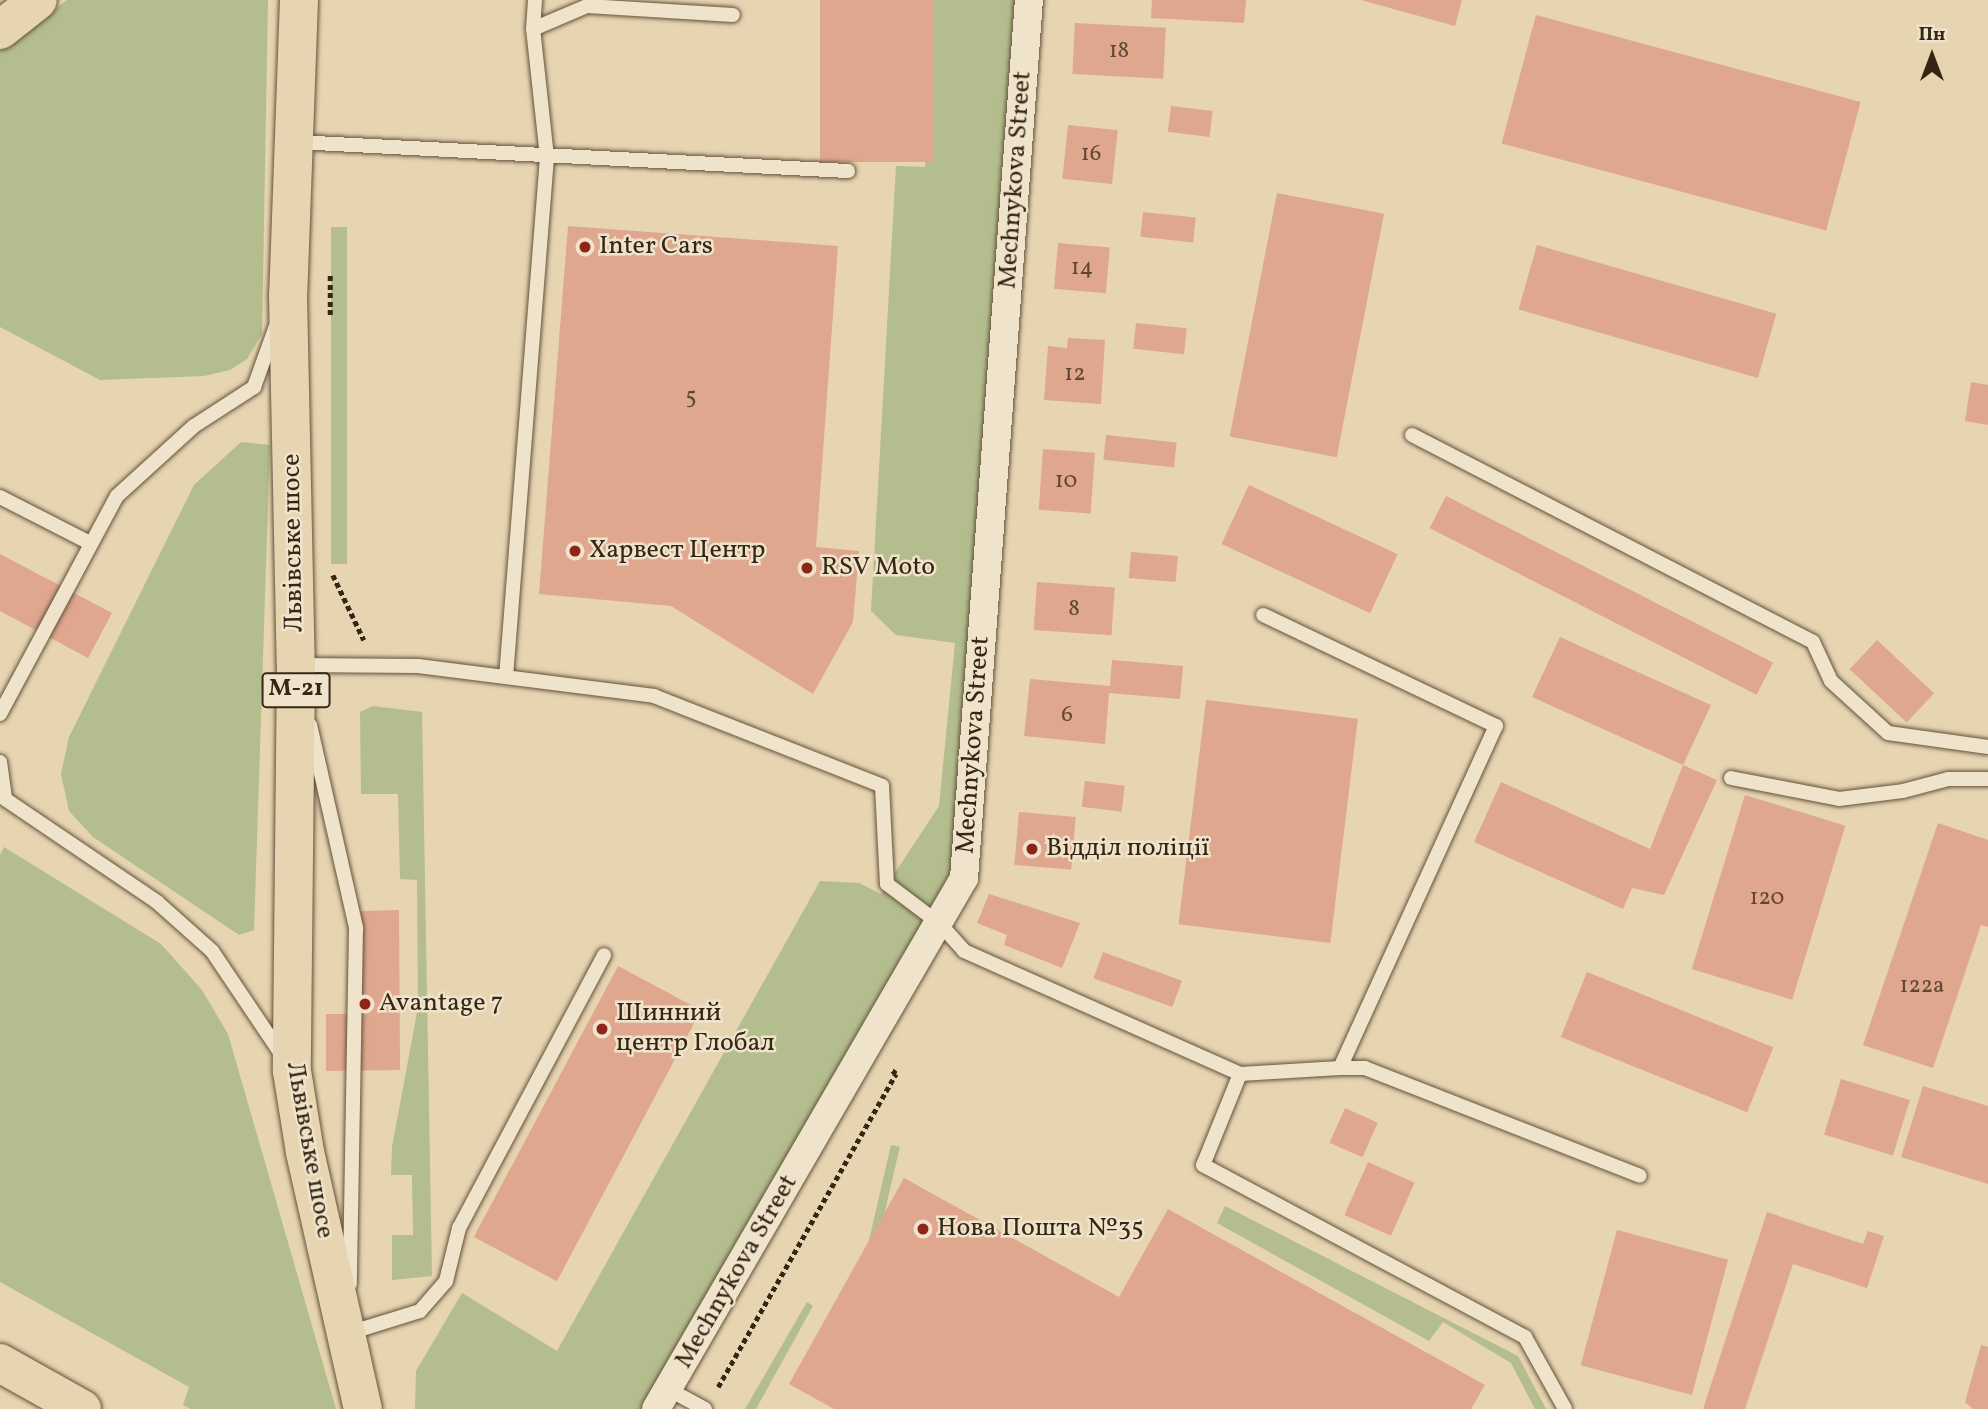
<!DOCTYPE html>
<html>
<head>
<meta charset="utf-8">
<style>
	body { margin:0 }
	#map { position:relative; width:1988px; height:1409px; overflow:hidden; background:#e7d4b0; font-family:Vollkorn,serif }
	div>[style] { position:absolute }
	[style*='--x'] { left:calc(var(--x)*1px); top:calc(var(--y)*1px); width:calc(var(--w)*1px); rotate:calc(var(--a)*1deg) }
	.green>* { inset:0; background:#b3bd8d; transform-origin:0 0 }
	.building>* { inset:0; background:#dfa78e; transform-origin:0 0 }
	.path>* { height:4.5px; margin-top:-2.25px; transform-origin:0; background:repeating-linear-gradient(90deg,#362715 0 5px,transparent 0 8.5px) }
	.roads { filter:drop-shadow(0 0 2px #62523c) drop-shadow(0 0 2px #62523c) }
	.service>* { height:14px; margin:-7px; padding:0 7px; transform-origin:7px; border-radius:7px; background:#efe3cc }
	.minor>* { height:28px; margin:-14px; padding:0 14px; transform-origin:14px; border-radius:14px; background:#efe3cc }
	.trunk>* { height:38px; margin:-19px; padding:0 19px; transform-origin:19px; border-radius:19px; background:#e7d4b0 }
	.dots>* { width:19px; height:19px; translate:-50% -50%; box-sizing:border-box; border:4px solid #efe3cc; border-radius:50% }
	span { translate:-50% -50%; white-space:nowrap; text-align:center; line-height:1.15; -webkit-text-stroke:5px #efe3cc; paint-order:stroke }
	.number-label { font-size:23px; color:#604733 }
	.number-label span { -webkit-text-stroke-width:0 }
	.shield-label span { padding:2px 5px; background:#efe3cc; border:2px solid; border-radius:5px; -webkit-text-stroke-width:0 }
	.shield-label { font-size:24px; color:#362715; font-weight:700 }
	.street-label { font-size:26px; color:#362715 }
	.poi-label { font-size:26px; color:#362715 }
	.left { translate:0 -50%; text-align:left }
	.north { position:absolute; left:1897px; top:21px; width:70px; height:70px; -webkit-text-stroke:5px #efe3cc; paint-order:stroke; rotate:0deg; font-size:19px; font-weight:700; line-height:28px; text-align:center; color:#362715 }
	.north::after { content:''; display:block; margin:auto; width:24px; height:32px; background:#362715; clip-path:polygon(50% 0,100% 100%,50% 72%,0 100%) }
</style>
</head>
<body>
<div id="map">
	<div class="green">
		<i style="clip-path:polygon(67px 0,268px 0,262px 334px,247px 359px,230px 370px,204px 376px,100px 380px,0 327px,0 51px)"></i>
		<i style="clip-path:polygon(933px 0,1029px 0,964px 878px,656px 1409px,415px 1409px,416px 1371px,462px 1293px,557px 1351px,820px 881px,859px 883px,881px 894px,939px 806px,955px 643px,896px 635px,871px 611px,896px 166px,925px 167px)"></i>
		<i style="left:331px;top:227px;width:16px;height:337px"></i>
		<i style="clip-path:polygon(241px 442px,270px 445px,254px 930px,239px 935px,93px 837px,69px 811px,61px 774px,69px 737px,194px 485px)"></i>
		<i style="clip-path:polygon(373px 706px,422px 712px,432px 1276px,392px 1280px,392px 1235px,413px 1235px,412px 1175px,391px 1175px,392px 1147px,418px 1007px,417px 880px,400px 879px,398px 794px,361px 794px,360px 712px)"></i>
		<i style="clip-path:polygon(4px 847px,161px 944px,202px 990px,228px 1034px,336px 1409px,191px 1409px,183px 1405px,189px 1387px,0 1282px,0 855px)"></i>
		<i style="left:891px;top:1145px;width:9px;height:165px;rotate:13deg"></i>
		<i style="clip-path:polygon(1225px 1206px,1518px 1356px,1546px 1409px,1535px 1409px,1511px 1363px,1443px 1322px,1429px 1341px,1217px 1223px)"></i>
		<i style="clip-path:polygon(807px 1302px,813px 1306px,756px 1409px,745px 1409px)"></i>
	</div>
	<div class="building">
		<i style="left:820px;top:0;width:113px;height:162px"></i>
		<i style="clip-path:polygon(1152px 0,1246px 0,1244px 23px,1151px 18px)"></i>
		<i style="clip-path:polygon(1361px 0,1462px 0,1455px 26px)"></i>
		<i style="left:1536px;top:15px;width:336px;height:133px;rotate:15deg"></i>
		<i style="left:1075px;top:23px;width:91px;height:51px;rotate:3deg"></i>
		<i style="left:1171px;top:106px;width:42px;height:26px;rotate:7deg"></i>
		<i style="left:1068px;top:125px;width:50px;height:54px;rotate:6deg"></i>
		<i style="left:1277px;top:193px;width:109px;height:248px;rotate:11deg"></i>
		<i style="left:1143px;top:212px;width:53px;height:25px;rotate:6deg"></i>
		<i style="clip-path:polygon(568px 226px,838px 246px,816px 547px,859px 551px,853px 622px,813px 694px,671px 606px,539px 594px)"></i>
		<i style="left:1058px;top:243px;width:52px;height:46px;rotate:5deg"></i>
		<i style="left:1537px;top:245px;width:249px;height:67px;rotate:16deg"></i>
		<i style="left:1136px;top:323px;width:51px;height:26px;rotate:6deg"></i>
		<i style="clip-path:polygon(1068px 338px,1105px 340px,1101px 404px,1044px 400px,1048px 346px,1067px 348px)"></i>
		<i style="clip-path:polygon(1971px 382px,1988px 385px,1988px 425px,1965px 421px)"></i>
		<i style="left:1106px;top:435px;width:71px;height:25px;rotate:6deg"></i>
		<i style="left:1043px;top:449px;width:52px;height:61px;rotate:4deg"></i>
		<i style="left:1249px;top:485px;width:164px;height:65px;rotate:25deg"></i>
		<i style="left:1446px;top:496px;width:367px;height:36px;rotate:27deg"></i>
		<i style="left:1131px;top:552px;width:47px;height:26px;rotate:5deg"></i>
		<i style="clip-path:polygon(0 554px,112px 613px,88px 658px,0 611px)"></i>
		<i style="left:1037px;top:582px;width:78px;height:48px;rotate:4deg"></i>
		<i style="clip-path:polygon(1560px 637px,1711px 705px,1683px 765px,1717px 780px,1664px 895px,1632px 888px,1623px 909px,1474px 842px,1501px 782px,1650px 849px,1683px 765px,1532px 697px)"></i>
		<i style="left:1877px;top:640px;width:78px;height:40px;rotate:43deg"></i>
		<i style="clip-path:polygon(1112px 660px,1183px 666px,1180px 699px,1109px 693px,1105px 744px,1024px 736px,1030px 679px,1110px 686px)"></i>
		<i style="left:1206px;top:700px;width:153px;height:226px;rotate:7deg"></i>
		<i style="left:1085px;top:781px;width:40px;height:26px;rotate:7deg"></i>
		<i style="left:1745px;top:795px;width:105px;height:182px;rotate:17deg"></i>
		<i style="left:1019px;top:812px;width:57px;height:53px;rotate:5deg"></i>
		<i style="clip-path:polygon(1938px 823px,1988px 840px,1988px 927px,1981px 925px,1933px 1068px,1863px 1045px)"></i>
		<i style="clip-path:polygon(989px 894px,1080px 923px,1062px 968px,1004px 945px,1007px 935px,977px 923px)"></i>
		<i style="clip-path:polygon(399px 910px,400px 1070px,326px 1071px,326px 1014px,350px 1014px,348px 944px,361px 942px,361px 911px)"></i>
		<i style="left:1103px;top:952px;width:84px;height:28px;rotate:20deg"></i>
		<i style="left:618px;top:966px;width:94px;height:307px;rotate:28deg"></i>
		<i style="left:1587px;top:972px;width:201px;height:70px;rotate:22deg"></i>
		<i style="left:1841px;top:1079px;width:72px;height:58px;rotate:17deg"></i>
		<i style="clip-path:polygon(1923px 1086px,1988px 1106px,1988px 1184px,1901px 1157px)"></i>
		<i style="left:1345px;top:1108px;width:36px;height:38px;rotate:24deg"></i>
		<i style="left:1368px;top:1162px;width:51px;height:58px;rotate:24deg"></i>
		<i style="clip-path:polygon(904px 1178px,1119px 1297px,1168px 1209px,1485px 1385px,1471px 1409px,834px 1409px,789px 1384px)"></i>
		<i style="clip-path:polygon(1767px 1212px,1863px 1244px,1868px 1231px,1884px 1236px,1867px 1288px,1793px 1264px,1745px 1409px,1703px 1409px)"></i>
		<i style="left:1617px;top:1230px;width:115px;height:140px;rotate:15deg"></i>
		<i style="clip-path:polygon(1981px 1345px,1988px 1347px,1988px 1409px,1973px 1409px,1965px 1402px)"></i>
	</div>
	<div class="path">
		<i style="--x:330;--y:315;--w:40;--a:-90"></i>
		<i style="--x:333;--y:575;--w:72;--a:64.5"></i>
		<i style="--x:718;--y:1387;--w:360;--a:-60.4"></i>
		<i style="--x:896;--y:1074;--w:6;--a:-141"></i>
	</div>
	<div class="roads">
		<div class="service">
			<i style="--x:533;--y:29;--w:59;--a:-23.1"></i>
			<i style="--x:587;--y:6;--w:146;--a:3.5"></i>
			<i style="--x:296;--y:142;--w:553;--a:3.01"></i>
			<i style="--x:1412;--y:435;--w:451;--a:27.3"></i>
			<i style="--x:1813;--y:642;--w:43;--a:65.2"></i>
			<i style="--x:1831;--y:681;--w:77;--a:42.4"></i>
			<i style="--x:1888;--y:733;--w:101;--a:8"></i>
			<i style="--x:0;--y:497;--w:101;--a:27.1"></i>
			<i style="--x:297;--y:665;--w:121;--a:0.5"></i>
			<i style="--x:418;--y:666;--w:238;--a:7.2"></i>
			<i style="--x:654;--y:696;--w:245;--a:21.5"></i>
			<i style="--x:882;--y:786;--w:98;--a:87.1"></i>
			<i style="--x:887;--y:884;--w:66;--a:37"></i>
			<i style="--x:940;--y:924;--w:36;--a:48"></i>
			<i style="--x:964;--y:951;--w:302;--a:24"></i>
			<i style="--x:1240;--y:1074;--w:100;--a:-3.4"></i>
			<i style="--x:1340;--y:1068;--w:376;--a:-65.5"></i>
			<i style="--x:1496;--y:726;--w:258;--a:-154.5"></i>
			<i style="--x:506;--y:677;--w:522;--a:-85.49"></i>
			<i style="--x:547;--y:157;--w:129;--a:-96.2"></i>
			<i style="--x:533;--y:29;--w:29;--a:-86"></i>
			<i style="--x:0;--y:714;--w:247;--a:-61.8"></i>
			<i style="--x:117;--y:496;--w:104;--a:-42.3"></i>
			<i style="--x:194;--y:426;--w:72;--a:-33"></i>
			<i style="--x:254;--y:387;--w:65;--a:-70.2"></i>
			<i style="--x:310;--y:725;--w:208;--a:77.2"></i>
			<i style="--x:356;--y:928;--w:356;--a:91"></i>
			<i style="--x:0;--y:762;--w:37;--a:82"></i>
			<i style="--x:5;--y:799;--w:184;--a:34.1"></i>
			<i style="--x:157;--y:902;--w:74;--a:41.7"></i>
			<i style="--x:212;--y:951;--w:129;--a:56.1"></i>
			<i style="--x:1731;--y:778;--w:110;--a:11"></i>
			<i style="--x:1839;--y:799;--w:64;--a:-7.1"></i>
			<i style="--x:1903;--y:791;--w:47;--a:-14.9"></i>
			<i style="--x:1948;--y:779;--w:40;--a:0"></i>
			<i style="--x:1340;--y:1068;--w:25;--a:0"></i>
			<i style="--x:1365;--y:1068;--w:295;--a:21.4"></i>
			<i style="--x:1240;--y:1074;--w:98;--a:112.1"></i>
			<i style="--x:1203;--y:1165;--w:365;--a:28.1"></i>
			<i style="--x:1525;--y:1337;--w:82;--a:60.9"></i>
			<i style="--x:349;--y:1333;--w:74;--a:-17.2"></i>
			<i style="--x:420;--y:1311;--w:40;--a:-49"></i>
			<i style="--x:446;--y:1281;--w:55;--a:-76.2"></i>
			<i style="--x:459;--y:1228;--w:309;--a:-62"></i>
			<i style="--x:668;--y:1389;--w:42;--a:28.4"></i>
		</div>
		<div class="minor">
			<i style="--x:656;--y:1409;--w:614;--a:-59.88"></i>
			<i style="--x:964;--y:878;--w:880;--a:-85.77"></i>
		</div>
		<div class="trunk">
			<i style="--x:299;--y:0;--w:295;--a:92.1"></i>
			<i style="--x:288;--y:295;--w:369;--a:88.8"></i>
			<i style="--x:296;--y:664;--w:407;--a:90.6"></i>
			<i style="--x:292;--y:1071;--w:82;--a:80.9"></i>
			<i style="--x:305;--y:1152;--w:263;--a:77.3"></i>
			<i style="--x:0;--y:30;--w:48;--a:-38.3"></i>
			<i style="--x:0;--y:1363;--w:94;--a:29.3"></i>
		</div>
	</div>
	<div class="dots">
		<i style="left:585px;top:247px;background:#8f2418"></i>
		<i style="left:575px;top:551px;background:#8f2418"></i>
		<i style="left:807px;top:568px;background:#8f2418"></i>
		<i style="left:1032px;top:849px;background:#8f2418"></i>
		<i style="left:365px;top:1004px;background:#8f2418"></i>
		<i style="left:602px;top:1029px;background:#8f2418"></i>
		<i style="left:923px;top:1229px;background:#8f2418"></i>
	</div>
	<div class="number-label">
		<span style="left:1119px;top:51px">18</span>
		<span style="left:1091px;top:154px">16</span>
		<span style="left:1082px;top:268px">14</span>
		<span style="left:1075px;top:374px">12</span>
		<span style="left:691px;top:397px">5</span>
		<span style="left:1066px;top:481px">10</span>
		<span style="left:1074px;top:609px">8</span>
		<span style="left:1067px;top:715px">6</span>
		<span style="left:1767px;top:898px">120</span>
		<span style="left:1922px;top:986px">122а</span>
	</div>
	<div class="shield-label">
		<span style="left:296px;top:690px">М-21</span>
	</div>
	<div class="street-label">
		<span style="left:1016px;top:180px;rotate:-86deg">Mechnykova Street</span>
		<span style="left:294px;top:543px;rotate:-91deg">Львівське шосе</span>
		<span style="left:974px;top:745px;rotate:-86deg">Mechnykova Street</span>
		<span style="left:309px;top:1150px;rotate:80deg">Львівське шосе</span>
		<span style="left:737px;top:1272px;rotate:-60deg">Mechnykova Street</span>
	</div>
	<div class="poi-label">
		<span class="left" style="left:599px;top:247px">Inter Cars</span>
		<span class="left" style="left:589px;top:551px">Харвест Центр</span>
		<span class="left" style="left:821px;top:568px">RSV Moto</span>
		<span class="left" style="left:1046px;top:849px">Відділ поліції</span>
		<span class="left" style="left:379px;top:1004px">Avantage 7</span>
		<span class="left" style="left:616px;top:1029px">Шинний<br>центр Глобал</span>
		<span class="left" style="left:937px;top:1229px">Нова Пошта №35</span>
	</div>
	<div class="north">Пн</div>
</div>
</body>
</html>
